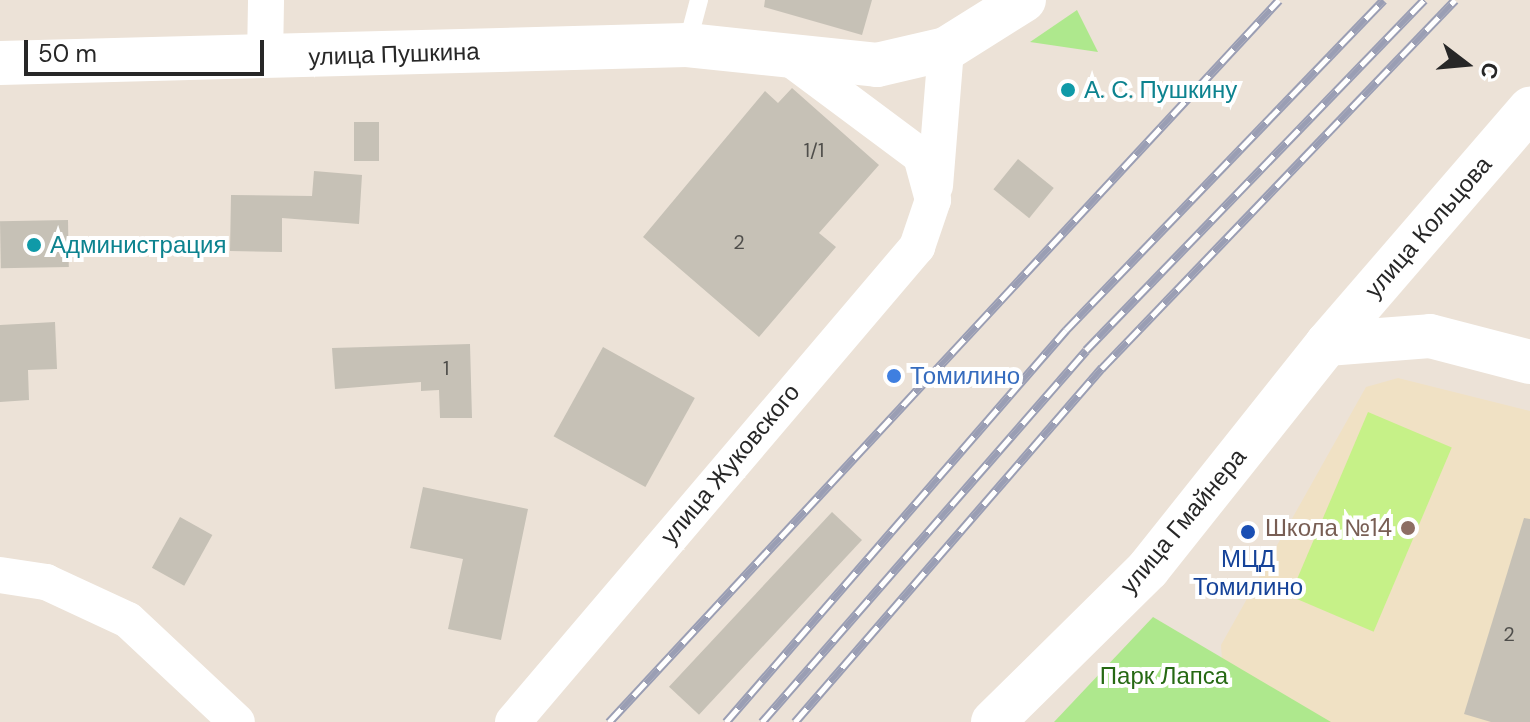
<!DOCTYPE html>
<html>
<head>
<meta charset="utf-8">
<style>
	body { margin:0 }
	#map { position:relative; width:1530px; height:722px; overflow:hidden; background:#ece2d7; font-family:"DM Sans",sans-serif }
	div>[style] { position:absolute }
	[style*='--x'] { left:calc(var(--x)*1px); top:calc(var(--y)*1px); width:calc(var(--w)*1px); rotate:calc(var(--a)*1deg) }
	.education>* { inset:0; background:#f0e1c4 }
	.green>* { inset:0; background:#aee88d }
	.pitch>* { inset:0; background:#c6f188; transform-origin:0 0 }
	.building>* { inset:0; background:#c6c1b6; transform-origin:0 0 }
	.lane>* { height:18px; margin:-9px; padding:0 9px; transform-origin:9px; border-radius:9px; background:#fff }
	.street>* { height:36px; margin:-18px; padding:0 18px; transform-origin:18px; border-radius:18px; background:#fff }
	.secondary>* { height:44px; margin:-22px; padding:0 22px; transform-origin:22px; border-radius:22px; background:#fff }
	.rail>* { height:9px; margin-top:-4.5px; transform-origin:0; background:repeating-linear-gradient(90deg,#fff 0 18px,#9a9eb4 0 36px); box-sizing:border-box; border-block:2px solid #9a9eb4 }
	.dots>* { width:22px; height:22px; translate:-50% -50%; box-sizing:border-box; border:4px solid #fff; border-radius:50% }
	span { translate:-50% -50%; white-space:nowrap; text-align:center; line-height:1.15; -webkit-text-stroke:8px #fff; paint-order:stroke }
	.number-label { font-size:20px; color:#4f4e4b }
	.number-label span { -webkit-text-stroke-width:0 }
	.street-label { font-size:24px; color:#272727 }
	.culture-label { font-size:24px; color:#0d838f }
	.left { translate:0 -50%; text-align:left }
	.shop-label { font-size:24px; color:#366cbe }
	.education-label { font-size:24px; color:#785e54 }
	.right { translate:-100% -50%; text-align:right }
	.transit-label { font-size:24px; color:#164399 }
	.park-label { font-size:24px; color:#266913 }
	.north { position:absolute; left:1426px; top:24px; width:80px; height:80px; -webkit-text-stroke:6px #fff; paint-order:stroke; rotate:106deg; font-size:22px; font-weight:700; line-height:32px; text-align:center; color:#272727 }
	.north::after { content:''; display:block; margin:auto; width:28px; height:36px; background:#272727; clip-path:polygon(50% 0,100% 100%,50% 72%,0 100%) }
	.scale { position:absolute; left:24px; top:40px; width:240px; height:36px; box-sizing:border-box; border:4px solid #272727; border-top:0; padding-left:10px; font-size:24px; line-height:28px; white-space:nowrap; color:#272727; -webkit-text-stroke:6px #fff; paint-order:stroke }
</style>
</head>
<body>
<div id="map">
	<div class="education">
		<i style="clip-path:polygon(1398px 378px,1530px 411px,1530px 722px,1252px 722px,1225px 705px,1221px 645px,1366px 387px)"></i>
	</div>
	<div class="green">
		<i style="clip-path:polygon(1077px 10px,1098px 52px,1030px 42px)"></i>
		<i style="clip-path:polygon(1153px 617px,1331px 722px,1054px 722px)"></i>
	</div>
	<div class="pitch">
		<i style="left:1368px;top:412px;width:91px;height:200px;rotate:23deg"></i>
	</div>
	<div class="building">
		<i style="clip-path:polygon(765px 0,872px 0,862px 35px,764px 7px)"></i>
		<i style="clip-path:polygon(792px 88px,879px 165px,819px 233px,836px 247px,759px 337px,643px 237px,765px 91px,778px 103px)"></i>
		<i style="left:354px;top:122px;width:25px;height:39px"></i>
		<i style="left:1018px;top:159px;width:46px;height:39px;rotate:39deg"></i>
		<i style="clip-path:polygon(314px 171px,362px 175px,359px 224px,282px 218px,282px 252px,230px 251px,231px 195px,312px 196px)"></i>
		<i style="left:68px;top:220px;width:47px;height:68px;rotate:89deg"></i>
		<i style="clip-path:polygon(55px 322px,57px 369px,28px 370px,29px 400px,0 402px,0 325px)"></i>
		<i style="clip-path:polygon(470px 344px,472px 418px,440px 418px,439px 390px,421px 391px,421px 382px,335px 389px,332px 348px)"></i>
		<i style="left:603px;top:347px;width:105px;height:102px;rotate:29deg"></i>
		<i style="clip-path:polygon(423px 487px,528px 509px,501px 640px,448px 629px,463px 559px,410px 548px)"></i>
		<i style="left:832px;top:512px;width:41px;height:239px;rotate:43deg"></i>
		<i style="left:180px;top:517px;width:37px;height:58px;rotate:29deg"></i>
		<i style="clip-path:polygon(1524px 518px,1530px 519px,1530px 722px,1491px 722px,1464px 714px)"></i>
	</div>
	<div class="lane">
		<i style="--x:687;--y:45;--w:47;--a:-75.1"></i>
	</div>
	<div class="street">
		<i style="--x:265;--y:59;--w:59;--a:-89"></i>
		<i style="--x:935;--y:186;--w:137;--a:-85.4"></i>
		<i style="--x:0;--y:575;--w:47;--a:8.7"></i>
		<i style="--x:46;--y:582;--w:90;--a:24.9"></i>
		<i style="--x:128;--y:620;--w:149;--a:43.1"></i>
		<i style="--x:513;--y:722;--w:624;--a:-49.62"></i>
		<i style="--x:917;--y:247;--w:50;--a:-71.2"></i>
		<i style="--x:933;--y:200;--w:46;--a:-105.3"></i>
		<i style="--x:921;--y:156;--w:167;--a:-143.3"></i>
	</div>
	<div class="secondary">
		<i style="--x:0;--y:63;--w:687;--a:-1.5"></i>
		<i style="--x:687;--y:45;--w:191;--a:6"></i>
		<i style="--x:877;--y:65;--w:71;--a:-13.1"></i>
		<i style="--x:946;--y:49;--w:92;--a:-32.1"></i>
		<i style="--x:1327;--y:344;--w:103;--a:-4.4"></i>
		<i style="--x:1430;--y:336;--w:103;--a:14.6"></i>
		<i style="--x:993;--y:722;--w:218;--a:-44.6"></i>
		<i style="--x:1148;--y:569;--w:288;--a:-51.5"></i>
		<i style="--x:1327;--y:344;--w:311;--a:-49.2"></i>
	</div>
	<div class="rail">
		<i style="--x:609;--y:722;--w:985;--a:-47.14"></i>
		<i style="--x:726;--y:722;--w:519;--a:-49.06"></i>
		<i style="--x:1066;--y:330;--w:458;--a:-46.1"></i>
		<i style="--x:762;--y:722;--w:493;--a:-48.9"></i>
		<i style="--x:1086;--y:350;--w:487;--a:-46"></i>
		<i style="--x:795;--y:722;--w:469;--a:-49.1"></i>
		<i style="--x:1102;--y:368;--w:510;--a:-46.19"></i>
	</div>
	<div class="dots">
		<i style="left:1068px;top:90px;background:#0f9aa8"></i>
		<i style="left:34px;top:245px;background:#0f9aa8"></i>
		<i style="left:894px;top:376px;background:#3f7fe0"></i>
		<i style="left:1408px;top:528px;background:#8d6e63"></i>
		<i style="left:1248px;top:532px;background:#1a4fb4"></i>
	</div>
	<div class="number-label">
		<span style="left:814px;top:150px">1/1</span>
		<span style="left:739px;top:242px">2</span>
		<span style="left:446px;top:368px">1</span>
		<span style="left:1509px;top:634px">2</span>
	</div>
	<div class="street-label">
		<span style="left:394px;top:54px;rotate:-2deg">улица Пушкина</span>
		<span style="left:1428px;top:227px;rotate:-49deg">улица Кольцова</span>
		<span style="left:730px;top:464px;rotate:-50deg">улица Жуковского</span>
		<span style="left:1183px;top:521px;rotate:-50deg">улица Гмайнера</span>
	</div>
	<div class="culture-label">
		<span class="left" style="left:1084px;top:90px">А. С. Пушкину</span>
		<span class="left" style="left:50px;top:245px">Администрация</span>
	</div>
	<div class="shop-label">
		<span class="left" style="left:910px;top:376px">Томилино</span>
	</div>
	<div class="education-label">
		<span class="right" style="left:1392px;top:528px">Школа №14</span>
	</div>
	<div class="transit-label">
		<span style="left:1248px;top:573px">МЦД<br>Томилино</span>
	</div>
	<div class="park-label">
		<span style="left:1164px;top:676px">Парк Лапса</span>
	</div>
	<div class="north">С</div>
	<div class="scale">50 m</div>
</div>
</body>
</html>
